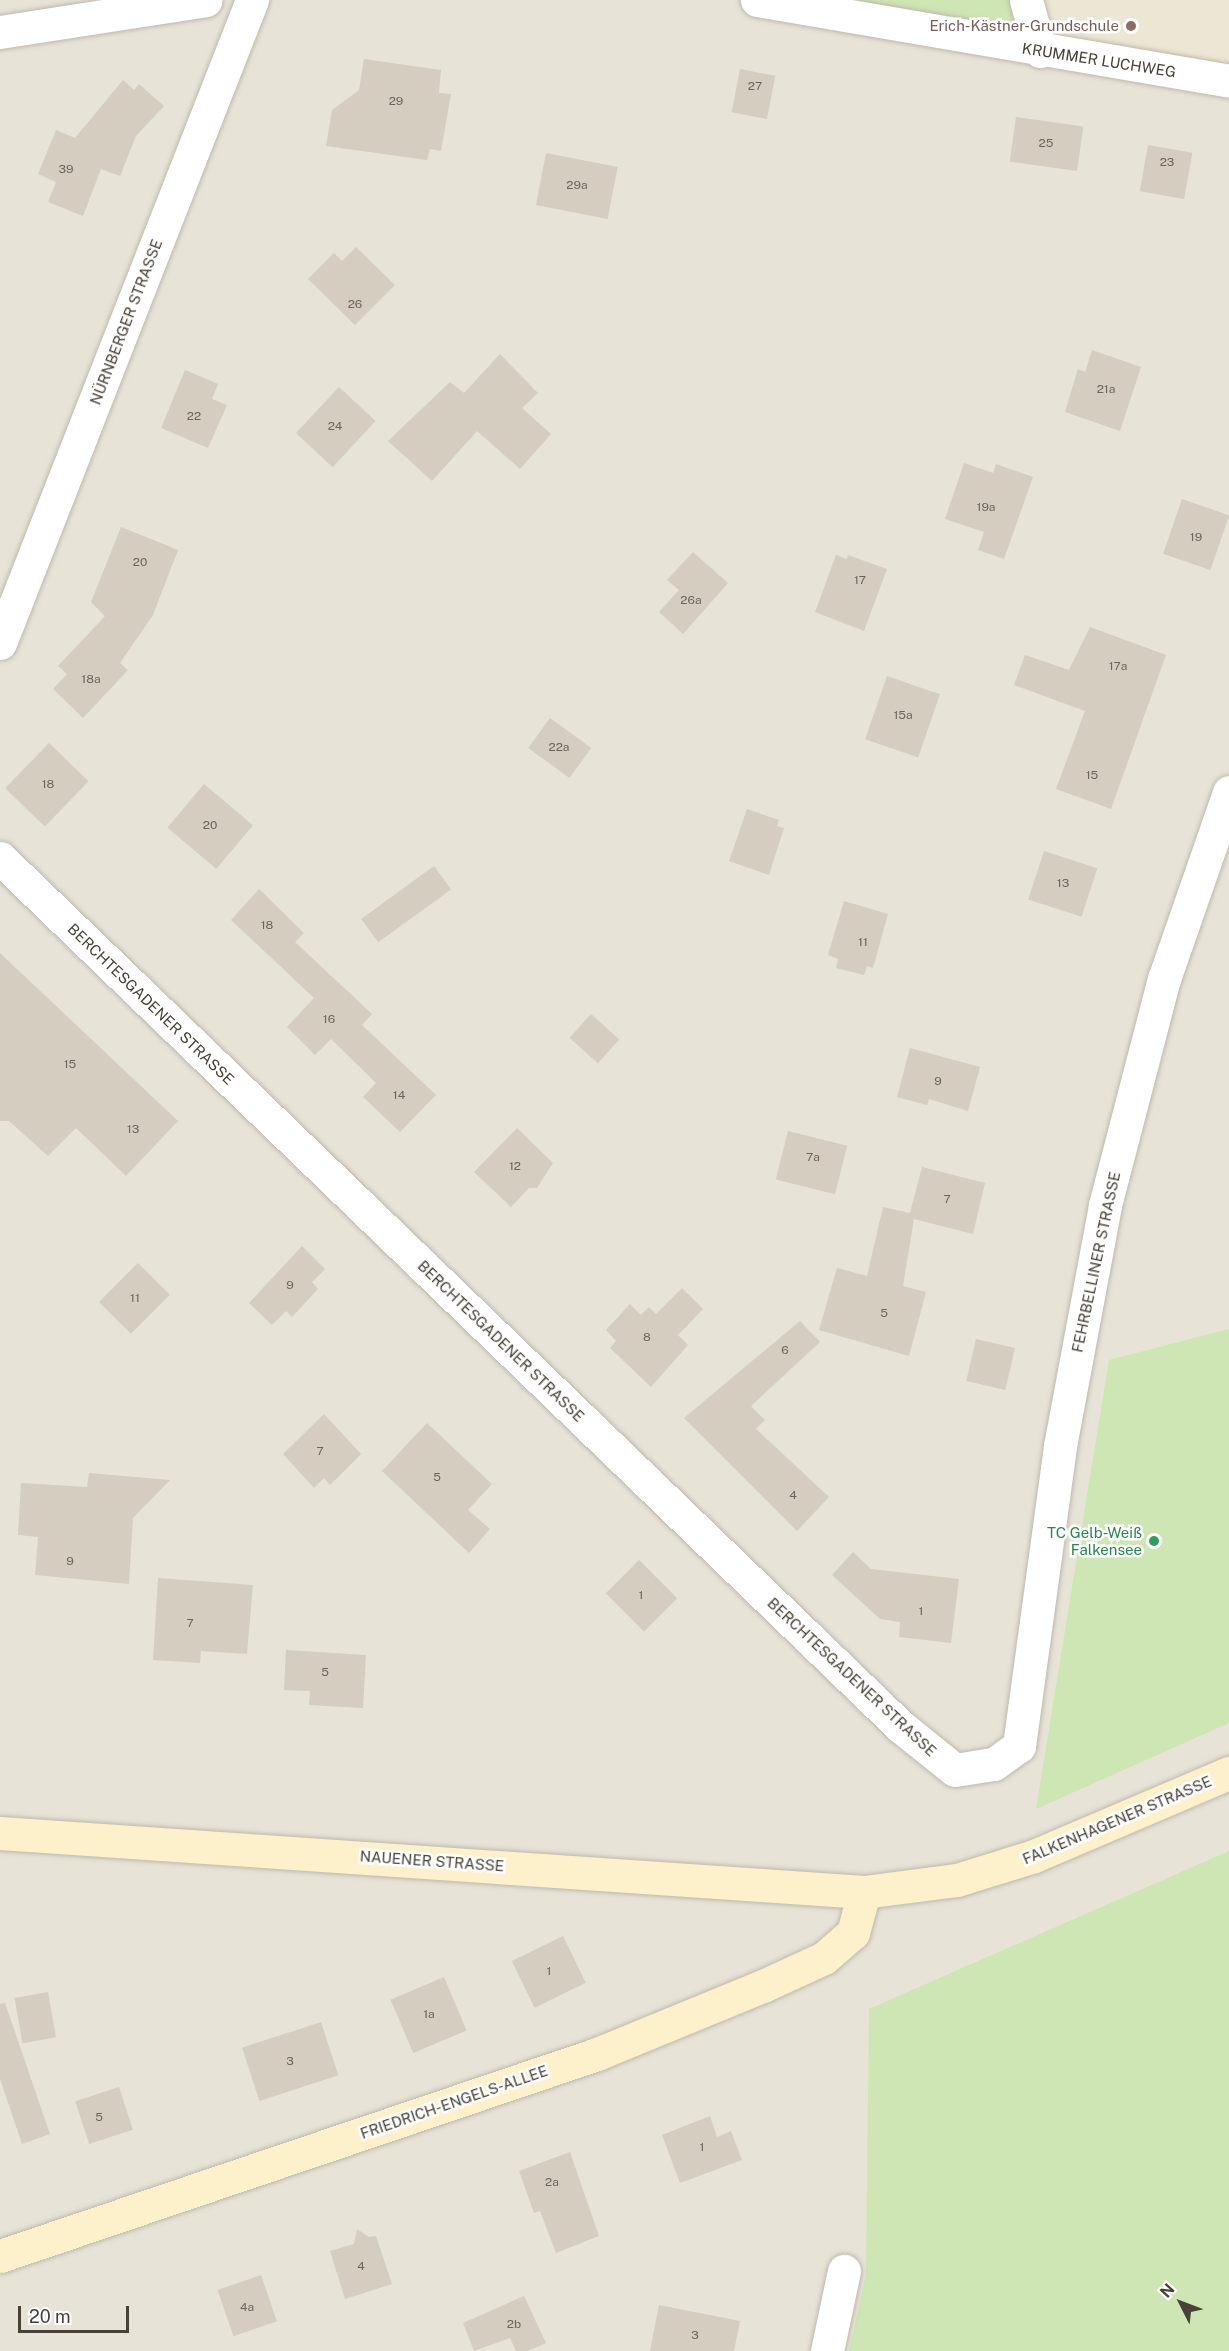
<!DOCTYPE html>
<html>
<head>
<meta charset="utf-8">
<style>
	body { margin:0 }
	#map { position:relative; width:1229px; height:2351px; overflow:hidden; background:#f4f1e9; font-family:"Public Sans",sans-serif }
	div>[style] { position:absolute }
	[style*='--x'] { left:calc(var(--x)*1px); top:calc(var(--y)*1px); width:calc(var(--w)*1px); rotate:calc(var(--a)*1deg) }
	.residential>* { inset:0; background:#e7e3d7 }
	.education>* { inset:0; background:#ece6d4 }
	.green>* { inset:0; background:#cee5b4 }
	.building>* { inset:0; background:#d5cdbf; transform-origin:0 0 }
	.roads { filter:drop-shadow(0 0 2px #bfb9ac) drop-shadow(0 0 2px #bfb9ac) }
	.street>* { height:33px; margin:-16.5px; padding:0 16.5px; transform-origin:16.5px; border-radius:16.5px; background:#fff }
	.secondary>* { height:33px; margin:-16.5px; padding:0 16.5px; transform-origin:16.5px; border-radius:16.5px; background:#fcf1cb }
	.dots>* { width:16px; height:16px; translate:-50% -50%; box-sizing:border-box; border:3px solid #fff; border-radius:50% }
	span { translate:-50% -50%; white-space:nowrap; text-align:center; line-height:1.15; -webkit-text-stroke:5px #fff; paint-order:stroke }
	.number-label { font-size:12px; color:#6a645a }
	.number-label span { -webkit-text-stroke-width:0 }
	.education-label { font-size:15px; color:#785e54 }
	.right { translate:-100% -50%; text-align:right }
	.street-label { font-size:15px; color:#474138 }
	.leisure-label { font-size:15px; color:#27864d }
	.north { position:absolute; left:1151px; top:2273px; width:60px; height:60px; -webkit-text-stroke:4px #fff; paint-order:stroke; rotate:312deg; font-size:16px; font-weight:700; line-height:24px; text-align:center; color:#474138 }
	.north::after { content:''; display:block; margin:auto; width:21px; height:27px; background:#474138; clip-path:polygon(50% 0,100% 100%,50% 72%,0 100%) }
	.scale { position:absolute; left:18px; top:2306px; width:111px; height:27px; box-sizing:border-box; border:3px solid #474138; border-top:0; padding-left:8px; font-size:18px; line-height:21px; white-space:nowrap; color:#474138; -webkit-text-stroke:4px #fff; paint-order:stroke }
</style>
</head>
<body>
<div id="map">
	<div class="residential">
		<i style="clip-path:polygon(0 0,827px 0,1229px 65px,1229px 2351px,0 2351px)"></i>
	</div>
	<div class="education">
		<i style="clip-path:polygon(1026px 0,1229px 0,1229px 81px,1040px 51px)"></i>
	</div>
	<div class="green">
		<i style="clip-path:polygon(827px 0,1019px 0,1028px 40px)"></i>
		<i style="clip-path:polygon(1229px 1329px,1229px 1723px,1036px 1809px,1109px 1360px)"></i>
		<i style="clip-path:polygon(1229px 1851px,1229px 2351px,849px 2351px,866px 2274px,869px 2009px)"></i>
	</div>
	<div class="building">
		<i style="clip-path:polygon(364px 59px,441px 70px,439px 93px,451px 94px,441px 151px,430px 149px,427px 160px,326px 146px,332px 110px,359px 90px)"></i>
		<i style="left:740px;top:69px;width:36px;height:44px;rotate:11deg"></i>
		<i style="clip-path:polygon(123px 80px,134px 90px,139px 84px,164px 106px,136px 136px,120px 176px,101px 169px,83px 216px,48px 202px,56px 182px,38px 174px,56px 130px,75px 138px)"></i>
		<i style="left:1016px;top:117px;width:68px;height:45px;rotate:8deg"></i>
		<i style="left:1148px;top:145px;width:45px;height:47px;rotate:10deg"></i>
		<i style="left:546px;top:153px;width:73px;height:53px;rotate:11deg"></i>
		<i style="clip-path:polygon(356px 247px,395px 285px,355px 325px,308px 279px,334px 253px,342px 261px)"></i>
		<i style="clip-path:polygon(1092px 350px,1141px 367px,1120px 431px,1065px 412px,1078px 369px,1085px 372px)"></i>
		<i style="clip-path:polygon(500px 354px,538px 393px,522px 408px,551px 434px,520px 469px,477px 431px,432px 481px,388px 441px,450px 382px,464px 393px)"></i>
		<i style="clip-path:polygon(185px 370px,218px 384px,212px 399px,227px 405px,208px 448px,161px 428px)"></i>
		<i style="left:339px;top:387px;width:50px;height:63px;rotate:43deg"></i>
		<i style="clip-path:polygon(964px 463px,993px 473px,996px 464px,1033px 477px,1004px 559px,978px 550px,984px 532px,945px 519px)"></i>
		<i style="left:1182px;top:499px;width:50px;height:58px;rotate:19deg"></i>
		<i style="clip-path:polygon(121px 527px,178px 550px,153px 615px,120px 663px,128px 670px,83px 718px,53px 689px,67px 674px,58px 666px,105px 616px,91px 602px)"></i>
		<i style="clip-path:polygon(693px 552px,728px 583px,683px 634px,659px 612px,679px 590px,667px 580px)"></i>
		<i style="clip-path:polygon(836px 555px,847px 559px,848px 555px,887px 569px,864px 631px,815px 612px)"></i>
		<i style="clip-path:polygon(1090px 627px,1166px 655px,1111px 809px,1056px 789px,1085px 711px,1014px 685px,1025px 655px,1069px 670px)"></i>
		<i style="left:887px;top:676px;width:56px;height:67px;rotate:19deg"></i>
		<i style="left:550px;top:718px;width:51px;height:37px;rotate:36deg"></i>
		<i style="left:49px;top:743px;width:55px;height:63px;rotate:44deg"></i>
		<i style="left:204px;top:784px;width:64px;height:57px;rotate:40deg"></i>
		<i style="clip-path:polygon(747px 809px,779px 820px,777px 826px,784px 828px,769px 875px,729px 861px)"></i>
		<i style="left:1044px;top:851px;width:56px;height:51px;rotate:18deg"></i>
		<i style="left:434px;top:866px;width:29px;height:90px;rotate:54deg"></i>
		<i style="clip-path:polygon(259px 889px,304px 933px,295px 942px,372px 1014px,362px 1025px,436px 1095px,400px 1132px,363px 1097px,376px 1083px,331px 1039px,315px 1055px,287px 1027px,314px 998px,231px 920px)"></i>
		<i style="clip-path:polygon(844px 901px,888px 914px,873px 968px,867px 966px,864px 975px,836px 968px,838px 959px,828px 955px)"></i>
		<i style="clip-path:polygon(0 953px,178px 1121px,126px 1176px,76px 1128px,48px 1156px,9px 1121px,0 1121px)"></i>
		<i style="left:591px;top:1014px;width:38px;height:32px;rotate:42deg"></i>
		<i style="clip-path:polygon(910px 1048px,980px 1067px,968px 1111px,929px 1099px,927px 1105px,897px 1097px)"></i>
		<i style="clip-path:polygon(517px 1128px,553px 1163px,537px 1188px,529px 1188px,511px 1207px,474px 1172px)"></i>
		<i style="left:788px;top:1131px;width:61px;height:50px;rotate:14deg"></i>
		<i style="clip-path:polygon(922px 1167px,985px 1183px,973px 1234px,914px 1219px,903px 1286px,926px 1292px,909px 1356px,819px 1330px,837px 1268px,867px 1276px,883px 1207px,910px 1213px)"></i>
		<i style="clip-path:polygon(302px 1246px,325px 1269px,312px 1282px,318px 1289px,292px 1317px,286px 1311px,272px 1325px,249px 1303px)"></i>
		<i style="left:138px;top:1263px;width:45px;height:55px;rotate:45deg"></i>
		<i style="clip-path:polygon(682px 1288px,703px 1309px,678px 1335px,688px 1345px,651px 1387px,610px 1348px,616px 1341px,606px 1330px,630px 1304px,641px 1315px,649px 1307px,656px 1314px)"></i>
		<i style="clip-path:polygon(800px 1321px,820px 1342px,751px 1406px,765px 1420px,756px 1429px,829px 1497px,797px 1531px,684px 1418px)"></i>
		<i style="left:976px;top:1339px;width:40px;height:43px;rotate:13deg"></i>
		<i style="clip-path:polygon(324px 1414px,361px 1454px,330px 1485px,324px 1478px,314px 1488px,283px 1454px)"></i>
		<i style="clip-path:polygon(427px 1423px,492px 1484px,468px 1510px,490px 1529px,469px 1553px,382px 1471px)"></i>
		<i style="clip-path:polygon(89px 1473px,170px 1480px,133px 1518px,129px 1584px,35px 1575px,38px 1537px,18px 1535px,21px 1483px,87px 1487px)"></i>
		<i style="clip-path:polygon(853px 1552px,871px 1569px,959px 1579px,951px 1643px,899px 1637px,900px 1622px,880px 1619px,832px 1575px)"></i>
		<i style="left:639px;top:1560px;width:54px;height:47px;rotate:45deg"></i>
		<i style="clip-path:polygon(158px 1578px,253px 1585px,247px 1654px,201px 1651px,200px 1663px,153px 1660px)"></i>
		<i style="clip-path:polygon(286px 1650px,366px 1655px,363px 1708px,309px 1705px,310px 1691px,284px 1690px)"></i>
		<i style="left:563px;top:1936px;width:52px;height:57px;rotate:64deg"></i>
		<i style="left:444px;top:1977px;width:58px;height:58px;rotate:67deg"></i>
		<i style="left:48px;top:1992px;width:46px;height:34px;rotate:80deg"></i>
		<i style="clip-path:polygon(5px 2003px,50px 2134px,22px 2144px,0 2079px,0 2004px)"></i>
		<i style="left:321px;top:2022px;width:56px;height:83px;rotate:72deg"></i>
		<i style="left:119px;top:2087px;width:45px;height:46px;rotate:72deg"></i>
		<i style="clip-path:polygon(710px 2116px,717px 2137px,731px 2131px,742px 2160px,680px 2183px,662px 2135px)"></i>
		<i style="clip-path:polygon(570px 2152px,599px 2236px,556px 2253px,540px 2211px,534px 2213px,519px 2171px)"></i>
		<i style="clip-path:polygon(357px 2229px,369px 2237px,376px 2236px,392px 2284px,345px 2299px,330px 2251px,354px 2244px)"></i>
		<i style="left:261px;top:2275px;width:49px;height:46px;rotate:71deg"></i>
		<i style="clip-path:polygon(524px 2296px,546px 2343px,528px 2351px,516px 2351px,510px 2338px,474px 2351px,463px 2323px)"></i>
		<i style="clip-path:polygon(659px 2305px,740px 2321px,734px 2351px,650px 2351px)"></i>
	</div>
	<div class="roads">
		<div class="street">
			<i style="--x:757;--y:0;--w:479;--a:9.7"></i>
			<i style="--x:1026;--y:0;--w:53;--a:74.6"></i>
			<i style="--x:0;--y:32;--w:208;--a:-8.8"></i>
			<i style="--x:0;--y:643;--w:691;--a:-68.6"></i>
			<i style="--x:0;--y:858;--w:1250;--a:43.96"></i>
			<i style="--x:900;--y:1726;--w:70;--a:38.7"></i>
			<i style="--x:955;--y:1770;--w:39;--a:-9"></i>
			<i style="--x:994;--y:1764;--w:31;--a:-36"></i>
			<i style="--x:1019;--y:1746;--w:303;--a:-82.2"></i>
			<i style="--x:1060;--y:1446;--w:245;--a:-79.4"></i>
			<i style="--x:1105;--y:1205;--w:234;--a:-75.4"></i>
			<i style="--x:1164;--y:979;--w:198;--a:-70.8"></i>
			<i style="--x:827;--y:2351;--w:82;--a:-78"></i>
		</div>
		<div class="secondary">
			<i style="--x:0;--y:1833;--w:866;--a:3.91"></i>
			<i style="--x:864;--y:1892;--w:94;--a:-7.4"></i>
			<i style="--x:957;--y:1880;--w:81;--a:-17.3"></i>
			<i style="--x:1034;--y:1856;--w:212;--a:-23.1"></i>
			<i style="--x:0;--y:2256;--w:630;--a:-18.69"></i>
			<i style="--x:597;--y:2054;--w:179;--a:-22.3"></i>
			<i style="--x:763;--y:1986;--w:67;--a:-24.7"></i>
			<i style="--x:824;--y:1958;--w:38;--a:-41"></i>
			<i style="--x:853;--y:1933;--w:42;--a:-75"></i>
		</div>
	</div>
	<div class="dots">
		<i style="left:1131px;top:26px;background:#8d6e63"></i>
		<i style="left:1154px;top:1541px;background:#2e9e5b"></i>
	</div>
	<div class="number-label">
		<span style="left:755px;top:87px">27</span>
		<span style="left:396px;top:102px">29</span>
		<span style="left:1046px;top:144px">25</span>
		<span style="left:1167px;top:163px">23</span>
		<span style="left:66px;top:170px">39</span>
		<span style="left:577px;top:186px">29a</span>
		<span style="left:355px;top:305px">26</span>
		<span style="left:1106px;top:390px">21a</span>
		<span style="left:194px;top:417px">22</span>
		<span style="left:335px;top:427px">24</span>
		<span style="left:986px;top:508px">19a</span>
		<span style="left:1196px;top:538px">19</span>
		<span style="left:140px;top:563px">20</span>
		<span style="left:860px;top:581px">17</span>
		<span style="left:691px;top:601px">26a</span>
		<span style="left:1118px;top:667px">17a</span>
		<span style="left:91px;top:680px">18a</span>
		<span style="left:903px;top:716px">15a</span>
		<span style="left:559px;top:748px">22a</span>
		<span style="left:1092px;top:776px">15</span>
		<span style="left:48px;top:785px">18</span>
		<span style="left:210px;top:826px">20</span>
		<span style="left:1063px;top:884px">13</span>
		<span style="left:267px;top:926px">18</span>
		<span style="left:863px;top:943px">11</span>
		<span style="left:329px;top:1020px">16</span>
		<span style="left:70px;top:1065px">15</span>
		<span style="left:938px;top:1082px">9</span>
		<span style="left:399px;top:1096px">14</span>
		<span style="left:133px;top:1130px">13</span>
		<span style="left:813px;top:1158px">7a</span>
		<span style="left:515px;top:1167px">12</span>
		<span style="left:947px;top:1200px">7</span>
		<span style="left:290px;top:1286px">9</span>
		<span style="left:135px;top:1299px">11</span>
		<span style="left:884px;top:1314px">5</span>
		<span style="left:647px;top:1338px">8</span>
		<span style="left:785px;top:1351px">6</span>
		<span style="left:320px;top:1452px">7</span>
		<span style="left:437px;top:1478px">5</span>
		<span style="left:793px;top:1496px">4</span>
		<span style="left:70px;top:1562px">9</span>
		<span style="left:641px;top:1596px">1</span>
		<span style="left:921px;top:1612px">1</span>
		<span style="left:190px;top:1624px">7</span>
		<span style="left:325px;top:1673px">5</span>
		<span style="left:549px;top:1972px">1</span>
		<span style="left:429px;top:2015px">1a</span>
		<span style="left:290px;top:2062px">3</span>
		<span style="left:99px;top:2118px">5</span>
		<span style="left:702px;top:2148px">1</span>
		<span style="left:552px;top:2183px">2a</span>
		<span style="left:361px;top:2267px">4</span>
		<span style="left:247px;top:2308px">4a</span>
		<span style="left:514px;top:2325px">2b</span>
		<span style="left:695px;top:2336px">3</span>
	</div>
	<div class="education-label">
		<span class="right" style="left:1119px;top:26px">Erich-Kästner-Grundschule</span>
	</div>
	<div class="street-label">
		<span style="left:1099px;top:60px;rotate:9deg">KRUMMER LUCHWEG</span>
		<span style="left:126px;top:322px;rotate:-69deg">NÜRNBERGER STRASSE</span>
		<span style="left:151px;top:1004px;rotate:44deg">BERCHTESGADENER STRASSE</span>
		<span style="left:1096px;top:1262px;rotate:-78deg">FEHRBELLINER STRASSE</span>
		<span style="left:501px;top:1341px;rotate:44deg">BERCHTESGADENER STRASSE</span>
		<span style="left:852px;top:1677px;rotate:43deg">BERCHTESGADENER STRASSE</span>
		<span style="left:1117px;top:1820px;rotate:-23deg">FALKENHAGENER STRASSE</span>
		<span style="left:432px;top:1861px;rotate:4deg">NAUENER STRASSE</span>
		<span style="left:454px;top:2102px;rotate:-19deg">FRIEDRICH-ENGELS-ALLEE</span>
	</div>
	<div class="leisure-label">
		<span class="right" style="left:1142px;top:1541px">TC Gelb-Weiß<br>Falkensee</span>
	</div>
	<div class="north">N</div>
	<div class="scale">20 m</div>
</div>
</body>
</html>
